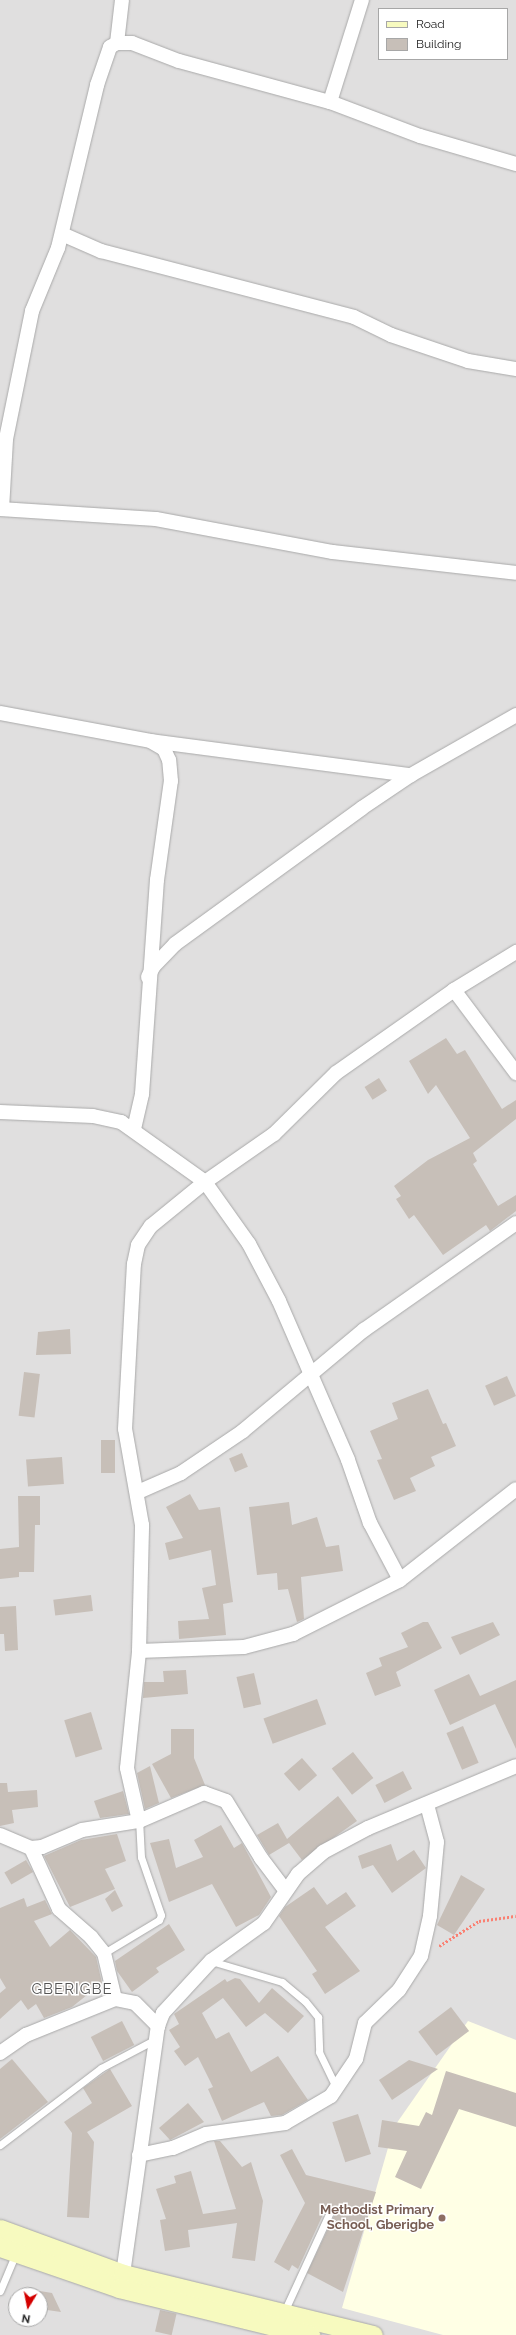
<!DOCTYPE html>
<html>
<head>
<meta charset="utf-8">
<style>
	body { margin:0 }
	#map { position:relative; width:516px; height:2335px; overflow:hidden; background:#f2efe9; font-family:Raleway,sans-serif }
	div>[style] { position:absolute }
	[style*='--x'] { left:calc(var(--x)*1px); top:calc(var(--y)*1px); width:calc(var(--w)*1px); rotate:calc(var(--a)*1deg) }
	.residential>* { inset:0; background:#e0dfdf }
	.education>* { inset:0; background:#ffffe5 }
	.building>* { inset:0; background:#c7bfb8; transform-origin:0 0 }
	.path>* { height:2.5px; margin-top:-1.25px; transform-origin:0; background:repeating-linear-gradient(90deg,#fa8072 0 2px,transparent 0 4px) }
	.roads { filter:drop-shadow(0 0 1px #a9a9a9) drop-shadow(0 0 1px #a9a9a9) }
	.lane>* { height:7px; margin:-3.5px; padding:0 3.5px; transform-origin:3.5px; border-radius:3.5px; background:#fff }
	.street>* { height:14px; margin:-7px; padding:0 7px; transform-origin:7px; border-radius:7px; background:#fff }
	.secondary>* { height:19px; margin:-9.5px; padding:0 9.5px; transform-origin:9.5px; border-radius:9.5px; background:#f7fabf }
	.dots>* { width:11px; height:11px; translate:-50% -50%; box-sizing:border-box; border:2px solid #fff; border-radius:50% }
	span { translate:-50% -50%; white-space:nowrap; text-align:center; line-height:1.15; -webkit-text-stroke:3px #fff; paint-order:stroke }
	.education-label { font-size:13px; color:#785e54; font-weight:700 }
	.right { translate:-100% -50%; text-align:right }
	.quarter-label { font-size:15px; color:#555; letter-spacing:1px }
	.legend { position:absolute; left:378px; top:8px; width:130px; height:52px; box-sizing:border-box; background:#fff; border:1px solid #a7a7a7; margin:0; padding:5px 7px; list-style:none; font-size:12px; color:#222 }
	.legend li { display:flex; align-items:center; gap:8px; height:20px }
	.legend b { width:20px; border:1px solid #a7a7a7 }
	.north { position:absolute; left:8px; top:2287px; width:40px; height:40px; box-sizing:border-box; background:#fff; border:1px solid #a7a7a7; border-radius:50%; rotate:190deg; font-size:11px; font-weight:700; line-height:16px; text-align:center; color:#222 }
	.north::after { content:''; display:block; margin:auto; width:14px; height:18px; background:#d40000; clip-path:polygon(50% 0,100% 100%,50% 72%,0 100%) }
</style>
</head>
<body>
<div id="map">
	<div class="residential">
		<i style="clip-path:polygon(evenodd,0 0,516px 0,516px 2335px,0 2335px,0 0,379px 9px,507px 9px,507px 59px,379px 59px,379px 9px,0 0,16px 2295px,40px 2295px,40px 2319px,16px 2319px,16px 2295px)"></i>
	</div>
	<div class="education">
		<i style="clip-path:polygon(468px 2021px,516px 2040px,516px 2335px,443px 2335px,342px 2308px,394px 2127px)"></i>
	</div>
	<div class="building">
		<i style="clip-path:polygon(446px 1038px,457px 1054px,465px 1050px,502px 1109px,516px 1100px,516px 1119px,473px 1153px,477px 1161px,473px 1164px,498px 1206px,516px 1195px,516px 1211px,490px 1231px,486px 1225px,443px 1255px,414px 1215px,409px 1219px,396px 1199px,401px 1196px,394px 1186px,428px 1160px,470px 1138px,436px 1085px,428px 1094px,409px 1061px)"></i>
		<i style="left:379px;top:1078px;width:15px;height:17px;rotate:58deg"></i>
		<i style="clip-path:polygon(70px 1329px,71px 1354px,36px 1355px,38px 1332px)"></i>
		<i style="left:24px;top:1372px;width:16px;height:44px;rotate:7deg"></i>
		<i style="left:507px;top:1376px;width:22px;height:24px;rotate:66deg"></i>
		<i style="clip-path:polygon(428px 1389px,443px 1424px,446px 1423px,456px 1446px,431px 1457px,435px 1466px,410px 1478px,416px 1491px,394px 1500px,377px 1460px,382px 1459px,370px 1431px,398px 1419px,392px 1403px)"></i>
		<i style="left:101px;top:1440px;width:14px;height:33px"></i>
		<i style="left:242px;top:1453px;width:15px;height:14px;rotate:67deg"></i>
		<i style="left:62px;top:1457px;width:27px;height:36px;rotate:86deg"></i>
		<i style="clip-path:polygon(190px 1494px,199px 1510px,220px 1507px,233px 1602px,223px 1604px,226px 1635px,179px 1639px,178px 1621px,209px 1619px,202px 1588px,216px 1585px,211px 1550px,169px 1560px,165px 1543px,183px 1538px,166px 1507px)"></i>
		<i style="clip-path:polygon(18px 1496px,40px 1496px,40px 1525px,35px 1525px,34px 1572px,19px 1572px,19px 1577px,0 1579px,0 1549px,19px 1547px)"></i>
		<i style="clip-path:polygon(289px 1502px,292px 1525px,317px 1517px,326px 1547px,339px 1545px,343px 1571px,301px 1577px,304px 1619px,297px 1622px,288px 1589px,278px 1590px,277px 1573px,257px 1575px,249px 1507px)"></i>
		<i style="left:91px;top:1595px;width:16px;height:38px;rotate:83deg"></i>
		<i style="clip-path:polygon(16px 1606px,18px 1650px,5px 1651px,4px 1634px,0 1634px,0 1607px)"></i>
		<i style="clip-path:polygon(423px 1622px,428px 1622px,442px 1648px,396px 1672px,401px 1686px,375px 1696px,366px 1673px,382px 1666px,379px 1658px,408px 1647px,401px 1633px)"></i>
		<i style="clip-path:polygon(493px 1622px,500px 1635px,460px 1655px,451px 1637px)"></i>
		<i style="clip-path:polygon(186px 1670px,188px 1694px,143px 1698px,144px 1682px,164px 1682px,163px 1671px)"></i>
		<i style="left:254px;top:1673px;width:32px;height:18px;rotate:77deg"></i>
		<i style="clip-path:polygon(469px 1674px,480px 1696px,516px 1680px,516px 1749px,495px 1704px,450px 1725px,434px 1690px)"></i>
		<i style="left:317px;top:1699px;width:27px;height:57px;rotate:70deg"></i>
		<i style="left:91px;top:1712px;width:39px;height:28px;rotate:73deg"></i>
		<i style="left:463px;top:1726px;width:40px;height:18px;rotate:67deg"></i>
		<i style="clip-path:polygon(171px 1729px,194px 1729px,194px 1758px,205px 1785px,171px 1798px,152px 1764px,171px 1754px)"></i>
		<i style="left:353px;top:1752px;width:33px;height:27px;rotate:52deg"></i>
		<i style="left:302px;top:1758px;width:23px;height:24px;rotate:49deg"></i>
		<i style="clip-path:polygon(150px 1766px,159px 1803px,145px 1809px,137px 1773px)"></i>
		<i style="left:403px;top:1771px;width:20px;height:31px;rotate:63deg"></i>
		<i style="clip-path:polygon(0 1783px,7px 1783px,8px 1792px,37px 1790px,38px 1807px,12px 1810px,14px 1823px,0 1826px)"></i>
		<i style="clip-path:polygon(123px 1791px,129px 1814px,100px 1818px,94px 1801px)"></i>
		<i style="clip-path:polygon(338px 1796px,357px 1821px,302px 1860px,289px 1843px,269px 1855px,257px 1835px,278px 1823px,287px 1839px)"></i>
		<i style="clip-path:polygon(221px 1825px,234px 1848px,242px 1843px,271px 1897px,259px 1915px,236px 1927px,212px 1884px,169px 1902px,150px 1843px,169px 1839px,176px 1868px,203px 1857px,194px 1840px)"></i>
		<i style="clip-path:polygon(117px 1834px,126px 1861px,105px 1869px,115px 1889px,70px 1907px,44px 1856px,81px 1840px)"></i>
		<i style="clip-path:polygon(391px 1844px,397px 1861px,414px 1850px,426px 1868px,392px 1893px,373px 1865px,362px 1869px,358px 1856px)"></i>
		<i style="left:26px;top:1860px;width:14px;height:25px;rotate:60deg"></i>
		<i style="clip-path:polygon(461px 1875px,485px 1889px,454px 1935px,437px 1925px)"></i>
		<i style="clip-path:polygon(314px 1887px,327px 1905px,346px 1892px,356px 1906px,325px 1927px,360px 1971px,325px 1994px,312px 1974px,317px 1971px,279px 1916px,285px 1907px)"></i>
		<i style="clip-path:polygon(115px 1890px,123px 1906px,112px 1912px,105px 1899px)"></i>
		<i style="clip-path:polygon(24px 1898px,27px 1907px,45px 1900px,52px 1914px,34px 1921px,50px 1947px,70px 1930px,96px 1957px,102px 1983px,72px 2007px,44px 2018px,36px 2004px,28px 2010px,21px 2000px,0 2019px,0 1993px,6px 1988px,0 1978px,0 1908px)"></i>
		<i style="clip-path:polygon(169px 1924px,185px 1950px,156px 1968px,159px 1972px,132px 1992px,117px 1971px,115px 1961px)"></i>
		<i style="clip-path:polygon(235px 1978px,240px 1979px,259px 2003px,272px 1988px,304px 2016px,288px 2033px,265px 2013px,246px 2027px,223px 1998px,202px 2013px,216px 2039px,229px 2032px,251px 2072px,278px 2056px,308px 2100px,282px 2115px,271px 2116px,264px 2102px,222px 2121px,208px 2089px,213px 2087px,198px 2057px,185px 2066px,174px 2051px,180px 2047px,169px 2030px,179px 2024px,174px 2014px,225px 1979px,227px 1982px)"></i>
		<i style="left:451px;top:2007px;width:30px;height:41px;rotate:53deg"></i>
		<i style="left:122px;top:2021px;width:27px;height:35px;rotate:63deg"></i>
		<i style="clip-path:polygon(12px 2059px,48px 2102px,0 2139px,0 2069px)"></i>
		<i style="clip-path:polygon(409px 2060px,438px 2069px,392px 2100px,379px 2080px)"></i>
		<i style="clip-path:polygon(110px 2069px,132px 2106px,87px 2132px,94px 2142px,89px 2218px,67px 2217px,72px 2133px,64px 2122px,92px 2103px,83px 2088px)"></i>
		<i style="clip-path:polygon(446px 2071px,516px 2093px,516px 2127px,459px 2109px,421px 2189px,395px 2177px,407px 2151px,378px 2147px,382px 2120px,419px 2126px,426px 2112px,432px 2115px)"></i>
		<i style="clip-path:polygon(188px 2103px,204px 2122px,170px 2140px,159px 2128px)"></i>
		<i style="left:358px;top:2114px;width:42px;height:27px;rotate:72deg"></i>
		<i style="clip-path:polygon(214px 2141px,220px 2141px,242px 2167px,251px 2162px,263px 2201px,255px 2261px,232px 2258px,237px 2223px,188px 2230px,190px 2247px,165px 2251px,160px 2220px,166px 2219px,156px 2189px,176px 2183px,174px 2176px,191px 2171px,203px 2214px,236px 2209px)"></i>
		<i style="clip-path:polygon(292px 2149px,306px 2175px,376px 2192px,343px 2292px,307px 2273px,335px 2214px,332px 2207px,325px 2210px,298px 2269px,292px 2265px,289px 2271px,274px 2262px,305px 2203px,280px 2155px)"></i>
		<i style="clip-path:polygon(40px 2291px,52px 2293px,61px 2312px,40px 2309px)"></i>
		<i style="left:160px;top:2310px;width:17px;height:22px;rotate:13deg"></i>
	</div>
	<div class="path">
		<i style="--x:439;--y:1946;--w:47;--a:-32"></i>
		<i style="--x:479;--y:1921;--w:37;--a:-8"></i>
	</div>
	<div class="roads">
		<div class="lane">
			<i style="--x:104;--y:1953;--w:64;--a:-31"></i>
			<i style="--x:159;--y:1920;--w:5;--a:-68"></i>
			<i style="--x:161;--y:1915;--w:61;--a:-109"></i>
			<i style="--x:141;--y:1857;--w:36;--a:-93"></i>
			<i style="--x:211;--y:1961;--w:74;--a:16.5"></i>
			<i style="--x:282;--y:1982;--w:30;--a:40"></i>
			<i style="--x:305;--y:2001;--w:21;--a:51"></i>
			<i style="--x:318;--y:2017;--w:35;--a:88"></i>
			<i style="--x:319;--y:2052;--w:41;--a:64.1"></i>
			<i style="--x:0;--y:2145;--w:127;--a:-37.3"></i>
			<i style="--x:101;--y:2068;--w:62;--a:-27.8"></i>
			<i style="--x:0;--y:2291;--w:41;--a:-67.2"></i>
			<i style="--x:284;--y:2312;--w:110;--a:-65.3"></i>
		</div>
		<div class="street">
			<i style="--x:117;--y:43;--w:15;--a:0"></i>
			<i style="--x:132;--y:43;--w:50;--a:21"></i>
			<i style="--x:179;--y:61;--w:156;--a:15.2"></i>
			<i style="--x:330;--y:102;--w:96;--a:20.7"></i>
			<i style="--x:420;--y:136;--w:100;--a:16.3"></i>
			<i style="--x:330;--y:102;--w:107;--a:-72.6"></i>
			<i style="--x:62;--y:234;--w:43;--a:23.6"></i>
			<i style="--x:101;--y:251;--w:261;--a:14.6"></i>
			<i style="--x:354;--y:317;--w:41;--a:25.9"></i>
			<i style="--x:391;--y:335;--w:81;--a:18.7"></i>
			<i style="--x:468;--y:361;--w:49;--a:9.5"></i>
			<i style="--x:0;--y:509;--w:156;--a:3.7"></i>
			<i style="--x:156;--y:519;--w:180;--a:10.6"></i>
			<i style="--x:333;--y:552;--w:184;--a:6.5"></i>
			<i style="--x:2;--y:509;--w:70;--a:-86.7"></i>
			<i style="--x:6;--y:439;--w:131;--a:-78.5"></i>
			<i style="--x:32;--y:311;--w:68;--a:-67.6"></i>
			<i style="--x:58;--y:248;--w:168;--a:-76.5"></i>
			<i style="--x:97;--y:85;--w:40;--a:-71.1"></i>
			<i style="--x:110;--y:47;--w:8;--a:-30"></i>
			<i style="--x:117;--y:43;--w:43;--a:-83.4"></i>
			<i style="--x:0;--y:713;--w:154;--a:10.5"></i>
			<i style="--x:151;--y:741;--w:262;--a:7.5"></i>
			<i style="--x:148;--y:977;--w:11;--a:-63"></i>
			<i style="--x:153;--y:967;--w:32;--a:-46"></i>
			<i style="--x:175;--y:944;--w:231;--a:-36"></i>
			<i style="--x:362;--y:808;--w:59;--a:-34"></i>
			<i style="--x:411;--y:775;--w:121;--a:-29.7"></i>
			<i style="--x:454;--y:990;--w:104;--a:53.2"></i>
			<i style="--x:0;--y:1112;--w:93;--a:2.5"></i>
			<i style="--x:93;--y:1116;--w:29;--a:12"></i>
			<i style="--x:121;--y:1122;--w:103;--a:35.5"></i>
			<i style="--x:205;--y:1182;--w:76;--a:54.6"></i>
			<i style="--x:249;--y:1244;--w:64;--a:62.2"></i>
			<i style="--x:279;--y:1301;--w:173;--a:66.5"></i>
			<i style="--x:348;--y:1460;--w:67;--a:70.8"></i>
			<i style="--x:370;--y:1523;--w:64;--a:62.2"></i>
			<i style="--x:134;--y:1129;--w:36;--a:-77"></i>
			<i style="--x:142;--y:1094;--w:215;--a:-86"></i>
			<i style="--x:157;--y:880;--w:100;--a:-82"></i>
			<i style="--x:171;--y:781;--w:21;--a:-95"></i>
			<i style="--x:169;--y:760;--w:12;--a:-114"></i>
			<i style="--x:164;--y:749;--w:14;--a:-150"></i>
			<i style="--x:138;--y:1492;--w:47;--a:-23.8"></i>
			<i style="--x:181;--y:1473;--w:75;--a:-34.1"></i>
			<i style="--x:243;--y:1431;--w:158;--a:-39.9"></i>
			<i style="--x:364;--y:1330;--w:186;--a:-35.1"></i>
			<i style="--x:139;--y:1651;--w:105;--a:-2.2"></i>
			<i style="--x:244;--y:1647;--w:51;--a:-14.9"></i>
			<i style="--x:293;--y:1634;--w:120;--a:-26.8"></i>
			<i style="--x:400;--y:1580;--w:147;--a:-38.1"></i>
			<i style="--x:139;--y:1821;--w:54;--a:-102.8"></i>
			<i style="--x:127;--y:1768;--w:118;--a:-84.1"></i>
			<i style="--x:139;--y:1651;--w:126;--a:-88.6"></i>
			<i style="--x:142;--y:1525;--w:97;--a:-100"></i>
			<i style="--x:125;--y:1429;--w:165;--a:-86.9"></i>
			<i style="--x:134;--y:1264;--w:19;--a:-78"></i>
			<i style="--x:138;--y:1245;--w:23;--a:-56"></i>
			<i style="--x:151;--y:1226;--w:70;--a:-39.2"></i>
			<i style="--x:205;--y:1182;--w:84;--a:-34.8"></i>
			<i style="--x:274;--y:1134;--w:87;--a:-44.5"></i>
			<i style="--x:336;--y:1073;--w:144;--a:-35.1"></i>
			<i style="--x:454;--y:990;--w:73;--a:-31.5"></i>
			<i style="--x:0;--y:1835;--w:34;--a:23"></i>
			<i style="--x:31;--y:1848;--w:11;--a:-5"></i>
			<i style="--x:42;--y:1847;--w:43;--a:-23"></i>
			<i style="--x:82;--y:1830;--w:58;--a:-9"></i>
			<i style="--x:139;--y:1821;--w:71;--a:-23.3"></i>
			<i style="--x:204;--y:1793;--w:23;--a:20"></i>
			<i style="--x:226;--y:1801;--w:67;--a:58.4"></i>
			<i style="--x:261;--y:1858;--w:41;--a:52.9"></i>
			<i style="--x:31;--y:1848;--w:67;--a:65.3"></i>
			<i style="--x:59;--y:1909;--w:43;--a:41.2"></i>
			<i style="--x:91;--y:1937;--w:21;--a:51"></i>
			<i style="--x:104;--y:1953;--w:47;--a:76.6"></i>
			<i style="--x:0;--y:2053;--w:32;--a:-35"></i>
			<i style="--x:26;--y:2035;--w:96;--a:-22"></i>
			<i style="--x:115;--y:1999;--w:20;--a:11"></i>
			<i style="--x:135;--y:2003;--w:33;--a:45"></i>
			<i style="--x:139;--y:2155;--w:35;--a:-12"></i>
			<i style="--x:173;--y:2148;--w:36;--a:-23"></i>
			<i style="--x:206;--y:2134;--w:80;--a:-7.9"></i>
			<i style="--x:285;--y:2123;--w:53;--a:-30.4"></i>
			<i style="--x:331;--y:2096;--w:45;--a:-56"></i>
			<i style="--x:356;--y:2059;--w:37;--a:-76"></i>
			<i style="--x:365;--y:2023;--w:47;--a:-44.1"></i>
			<i style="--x:399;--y:1990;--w:40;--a:-57.1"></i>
			<i style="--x:421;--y:1956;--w:41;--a:-77.3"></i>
			<i style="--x:430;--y:1916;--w:74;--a:-84.6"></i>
			<i style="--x:437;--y:1842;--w:38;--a:-105"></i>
			<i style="--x:123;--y:2274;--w:250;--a:-82"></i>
			<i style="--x:158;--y:2026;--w:14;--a:-69"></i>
			<i style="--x:163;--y:2013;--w:71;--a:-47.3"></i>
			<i style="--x:211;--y:1961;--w:65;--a:-35.6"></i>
			<i style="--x:264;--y:1923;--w:60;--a:-55.2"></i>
			<i style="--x:298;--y:1874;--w:33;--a:-41"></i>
			<i style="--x:323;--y:1852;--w:51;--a:-28.1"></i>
			<i style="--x:368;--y:1828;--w:160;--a:-22.7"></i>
		</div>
		<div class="secondary">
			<i style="--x:0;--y:2229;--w:131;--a:20.1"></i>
			<i style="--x:123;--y:2274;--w:257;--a:13.7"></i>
			<i style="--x:0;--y:2247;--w:126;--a:19"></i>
			<i style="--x:119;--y:2288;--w:197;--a:13.8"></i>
		</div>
	</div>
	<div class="dots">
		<i style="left:442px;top:2218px;background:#8d6e63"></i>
	</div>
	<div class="education-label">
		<span class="right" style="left:434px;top:2218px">Methodist Primary<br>School, Gberigbe</span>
	</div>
	<div class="quarter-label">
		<span style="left:72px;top:1990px">GBERIGBE</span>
	</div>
	<ul class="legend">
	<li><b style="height:5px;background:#f7fabf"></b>Road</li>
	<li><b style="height:11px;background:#c7bfb8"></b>Building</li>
	</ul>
	<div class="north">N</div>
</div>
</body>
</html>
